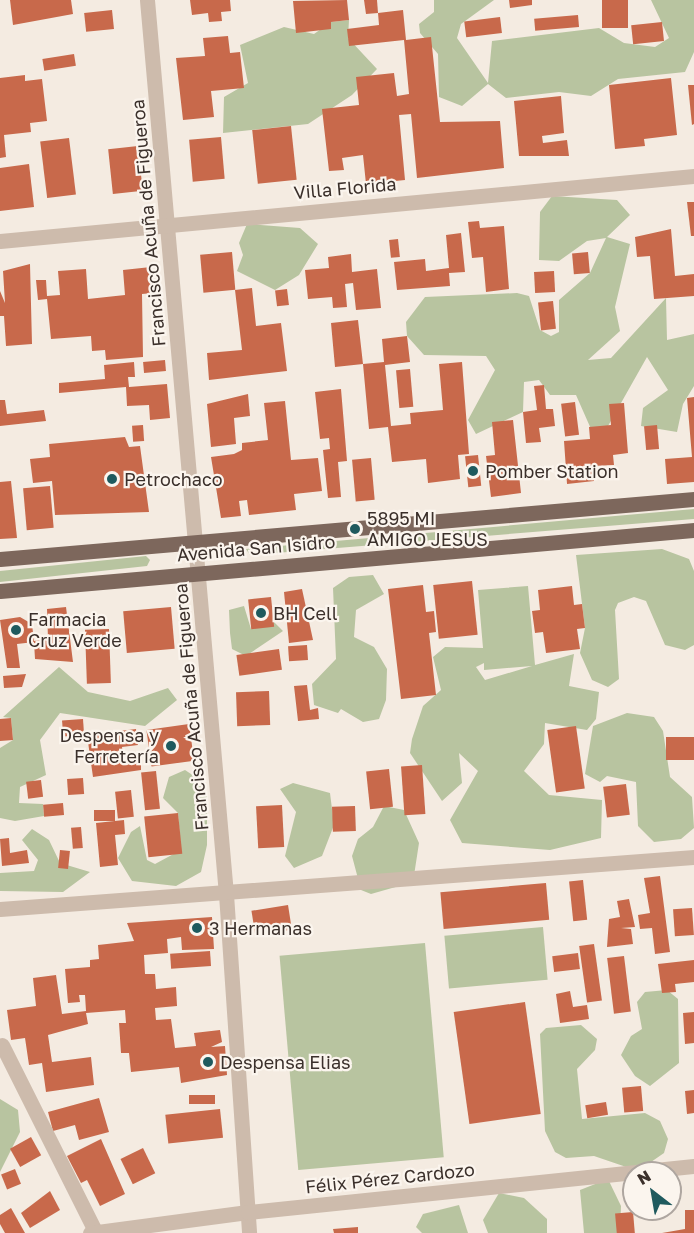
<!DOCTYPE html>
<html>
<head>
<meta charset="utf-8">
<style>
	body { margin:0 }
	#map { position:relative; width:694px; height:1233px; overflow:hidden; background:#f4ebe1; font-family:"Golos Text",sans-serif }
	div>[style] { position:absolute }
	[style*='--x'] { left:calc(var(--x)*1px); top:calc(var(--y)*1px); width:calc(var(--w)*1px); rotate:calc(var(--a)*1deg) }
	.green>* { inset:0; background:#b8c4a0; transform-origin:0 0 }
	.building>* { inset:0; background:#c8694b; transform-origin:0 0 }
	.minor>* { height:15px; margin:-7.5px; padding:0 7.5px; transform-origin:7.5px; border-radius:7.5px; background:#cdbbac }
	.major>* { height:15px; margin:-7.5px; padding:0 7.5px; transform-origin:7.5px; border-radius:7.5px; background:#7d675c }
	.dots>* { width:16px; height:16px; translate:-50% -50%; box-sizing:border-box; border:3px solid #fbf5ee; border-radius:50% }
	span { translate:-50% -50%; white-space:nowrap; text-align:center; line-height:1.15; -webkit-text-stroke:4.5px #fbf5ee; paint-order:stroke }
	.street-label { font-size:18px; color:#3b302b }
	.poi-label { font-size:18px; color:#3b302b }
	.left { translate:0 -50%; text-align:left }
	.right { translate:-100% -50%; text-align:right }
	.north { position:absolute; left:622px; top:1161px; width:60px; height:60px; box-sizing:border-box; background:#fbf5ee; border:2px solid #aea6a0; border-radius:50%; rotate:329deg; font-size:16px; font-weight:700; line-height:24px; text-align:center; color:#3b302b }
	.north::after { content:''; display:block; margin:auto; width:21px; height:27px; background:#1f5a5e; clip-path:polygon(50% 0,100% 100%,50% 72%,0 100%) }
</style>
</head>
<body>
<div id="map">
	<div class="green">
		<i style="clip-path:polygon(434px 0,494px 0,461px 24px,457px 38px,488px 83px,492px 41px,599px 28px,624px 43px,655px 47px,669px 38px,651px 0,694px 0,694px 52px,685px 72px,618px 79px,591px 96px,559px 92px,506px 98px,488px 84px,462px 106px,439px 97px,438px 54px,420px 33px,419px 24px,434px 12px)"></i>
		<i style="clip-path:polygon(349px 20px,348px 38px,377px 69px,352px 95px,308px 124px,223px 133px,224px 97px,248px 83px,240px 45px,284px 27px,314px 34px,331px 22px)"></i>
		<i style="clip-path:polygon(552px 196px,617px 200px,630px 215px,607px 237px,630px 244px,615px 307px,620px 331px,588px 360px,611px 358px,666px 298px,667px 340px,694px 334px,694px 386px,683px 404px,677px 432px,641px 426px,643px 408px,668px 390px,647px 357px,608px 426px,591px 429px,576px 395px,550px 395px,539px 380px,524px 382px,523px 412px,476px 434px,468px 420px,495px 370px,486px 356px,424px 355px,407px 336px,406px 322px,425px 297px,517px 293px,529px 296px,540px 330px,551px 336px,559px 332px,559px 300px,590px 273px,606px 238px,587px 241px,559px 261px,539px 260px,540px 212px)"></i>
		<i style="clip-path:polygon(247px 224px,300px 228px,318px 244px,299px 275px,275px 290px,237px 271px,243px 255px,239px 243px)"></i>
		<i style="clip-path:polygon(694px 509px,694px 519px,250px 555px,246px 549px)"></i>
		<i style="clip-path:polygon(662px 549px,689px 559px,694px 571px,694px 645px,685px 650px,665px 645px,646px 601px,634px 597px,618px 603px,615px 610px,619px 679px,608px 687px,592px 680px,580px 653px,585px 628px,576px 555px)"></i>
		<i style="clip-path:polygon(146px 556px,150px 560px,147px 566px,0 582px,0 571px)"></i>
		<i style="clip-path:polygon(373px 575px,384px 594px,356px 610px,354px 637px,374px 647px,387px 669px,386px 700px,379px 719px,363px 722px,341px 709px,338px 713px,314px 705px,312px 684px,336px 659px,333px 588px,349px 577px)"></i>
		<i style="clip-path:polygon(evenodd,528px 586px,535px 665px,574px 654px,569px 686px,599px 692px,596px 719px,587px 730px,545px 723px,544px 744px,524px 771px,549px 795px,602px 800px,601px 838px,550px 850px,462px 843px,450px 820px,478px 771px,459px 753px,462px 783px,442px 801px,410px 753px,412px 739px,423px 706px,441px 690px,433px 657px,445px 647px,483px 648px,478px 590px,528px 586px,484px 663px,484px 670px,532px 666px,485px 680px,476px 667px,484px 663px)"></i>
		<i style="clip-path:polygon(244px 606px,251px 629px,271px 619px,283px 631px,246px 656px,232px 649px,230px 633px,229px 610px)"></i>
		<i style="clip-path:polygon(59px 667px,88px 692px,130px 701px,168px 688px,177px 700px,145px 726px,60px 713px,40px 740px,46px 775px,20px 787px,19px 803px,43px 804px,44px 816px,15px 821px,0 818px,0 748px,13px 740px,11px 718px,3px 717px)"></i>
		<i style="clip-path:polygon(627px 713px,654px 717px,663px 731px,670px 777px,692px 797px,694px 828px,681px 839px,654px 842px,638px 826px,636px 782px,607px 776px,600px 782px,585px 774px,593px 726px)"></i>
		<i style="clip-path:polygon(185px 770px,197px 778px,207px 796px,207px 845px,201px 872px,176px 886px,132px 881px,118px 858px,131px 832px,140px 826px,147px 860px,155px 864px,181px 850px,178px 813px,163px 798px,169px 777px)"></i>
		<i style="clip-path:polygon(293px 783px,330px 793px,334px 825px,322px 856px,294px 868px,285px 856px,296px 812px,280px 789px)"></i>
		<i style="clip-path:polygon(384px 806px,404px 810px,419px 843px,413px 882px,371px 894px,361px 890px,352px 856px,358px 839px,373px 827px)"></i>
		<i style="clip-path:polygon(32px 829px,49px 840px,60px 863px,90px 872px,63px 892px,0 891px,0 873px,34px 871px,38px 860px,22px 840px)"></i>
		<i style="left:543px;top:927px;width:53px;height:99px;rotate:85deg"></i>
		<i style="left:425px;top:943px;width:215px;height:146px;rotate:85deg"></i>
		<i style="clip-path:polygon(667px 990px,678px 999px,679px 1063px,650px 1086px,635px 1076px,621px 1055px,631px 1036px,642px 1029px,637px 1002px,645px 992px)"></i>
		<i style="clip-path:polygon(581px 1025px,597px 1039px,595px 1050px,577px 1069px,582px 1119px,645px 1113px,660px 1121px,668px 1139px,664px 1153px,638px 1171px,594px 1156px,566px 1158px,555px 1152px,545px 1131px,540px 1034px,546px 1028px)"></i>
		<i style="clip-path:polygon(0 1099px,18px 1110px,20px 1132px,0 1172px)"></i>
		<i style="clip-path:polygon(608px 1179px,621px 1206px,620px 1233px,584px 1233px,580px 1190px)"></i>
		<i style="clip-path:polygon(499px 1193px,524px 1198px,547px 1219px,547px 1233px,488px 1233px,483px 1220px)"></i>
		<i style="clip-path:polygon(459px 1205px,468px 1233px,422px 1233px,416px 1227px,423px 1214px)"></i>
	</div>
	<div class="building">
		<i style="clip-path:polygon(10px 0,71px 0,73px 14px,13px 25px)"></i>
		<i style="clip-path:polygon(190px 0,230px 0,231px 11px,221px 12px,222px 21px,209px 22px,208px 13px,192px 15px)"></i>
		<i style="clip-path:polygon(347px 0,349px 20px,331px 22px,331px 29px,296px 33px,293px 1px)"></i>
		<i style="clip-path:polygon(364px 0,377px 0,378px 13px,366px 14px)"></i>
		<i style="clip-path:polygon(509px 0,532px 0,532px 5px,510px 8px)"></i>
		<i style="left:602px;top:0;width:26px;height:28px"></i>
		<i style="left:112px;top:10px;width:19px;height:28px;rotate:84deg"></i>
		<i style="clip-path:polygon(403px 10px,406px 40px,431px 37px,440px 122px,500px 121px,504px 168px,417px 178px,411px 114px,399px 115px,405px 180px,366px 184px,363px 155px,342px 158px,344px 170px,329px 171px,322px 109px,359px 105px,356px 77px,394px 73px,397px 96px,409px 94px,404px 40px,349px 46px,347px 29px,379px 25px,378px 13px)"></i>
		<i style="left:578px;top:15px;width:12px;height:44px;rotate:85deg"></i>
		<i style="left:500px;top:17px;width:16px;height:36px;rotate:83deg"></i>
		<i style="left:662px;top:22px;width:19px;height:31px;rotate:84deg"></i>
		<i style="clip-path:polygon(228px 36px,230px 53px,240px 52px,244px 88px,211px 91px,214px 117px,183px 120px,176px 58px,205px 56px,203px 38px)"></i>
		<i style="left:74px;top:54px;width:12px;height:32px;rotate:81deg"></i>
		<i style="clip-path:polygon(25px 75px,25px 81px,42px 79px,47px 121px,30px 123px,31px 132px,4px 135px,6px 157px,0 158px,0 78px)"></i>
		<i style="clip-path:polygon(671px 78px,677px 135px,644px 139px,645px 146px,615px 149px,609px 85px)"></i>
		<i style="clip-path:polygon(688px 85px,694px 85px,694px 124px,692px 125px)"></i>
		<i style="clip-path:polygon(561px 96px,564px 133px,542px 136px,543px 143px,567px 140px,569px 156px,519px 156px,514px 101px)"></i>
		<i style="left:291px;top:126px;width:54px;height:39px;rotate:84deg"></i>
		<i style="left:221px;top:137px;width:42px;height:32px;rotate:85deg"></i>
		<i style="left:69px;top:138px;width:57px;height:29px;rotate:83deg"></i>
		<i style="left:138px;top:146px;width:45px;height:30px;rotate:84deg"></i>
		<i style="clip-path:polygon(29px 164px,34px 207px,0 211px,0 168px)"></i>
		<i style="clip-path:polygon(687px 202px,694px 202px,694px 236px,691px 236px)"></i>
		<i style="clip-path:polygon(479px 221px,480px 228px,504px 226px,509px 289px,486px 292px,483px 257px,472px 258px,468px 222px)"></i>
		<i style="clip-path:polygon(671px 229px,675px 276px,694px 274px,694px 296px,654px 299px,650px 256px,637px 257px,635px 237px)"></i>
		<i style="clip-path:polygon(461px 233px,465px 272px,449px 273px,450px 286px,397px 290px,394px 262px,425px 259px,426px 271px,449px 268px,446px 235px)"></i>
		<i style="left:398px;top:239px;width:18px;height:9px;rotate:84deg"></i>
		<i style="left:232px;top:252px;width:38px;height:32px;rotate:85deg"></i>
		<i style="left:588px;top:252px;width:21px;height:16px;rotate:85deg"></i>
		<i style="clip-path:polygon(351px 254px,352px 272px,377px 269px,381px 308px,356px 310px,353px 283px,345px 284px,347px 307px,333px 308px,332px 297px,308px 299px,305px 270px,329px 268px,328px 257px)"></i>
		<i style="clip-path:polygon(30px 264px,32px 344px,6px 346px,4px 316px,0 316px,0 291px,5px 303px,3px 271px)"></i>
		<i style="clip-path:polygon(151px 267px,153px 293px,142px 294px,143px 357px,106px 360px,105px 350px,92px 351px,91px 336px,51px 339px,47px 299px,38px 300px,36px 280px,46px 280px,47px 296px,60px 295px,58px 271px,86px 269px,88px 299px,125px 295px,123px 270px)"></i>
		<i style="left:554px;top:271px;width:21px;height:20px;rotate:87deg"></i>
		<i style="clip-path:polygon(252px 288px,256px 326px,281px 323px,287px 371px,209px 380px,207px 353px,242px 350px,235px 290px)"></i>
		<i style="left:287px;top:289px;width:16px;height:12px;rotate:83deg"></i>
		<i style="left:553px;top:301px;width:28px;height:15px;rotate:84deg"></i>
		<i style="clip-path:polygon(358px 320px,363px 364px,384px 362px,382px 339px,407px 336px,410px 362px,385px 365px,391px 426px,411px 424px,410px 413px,443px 410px,439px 364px,462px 362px,469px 454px,458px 455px,460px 479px,428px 483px,426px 459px,392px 462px,388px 427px,369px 429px,363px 364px,335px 367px,331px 323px)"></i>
		<i style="left:165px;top:360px;width:11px;height:22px;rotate:85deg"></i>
		<i style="clip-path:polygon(134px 362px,135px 377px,128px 377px,129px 387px,167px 384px,170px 418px,150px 420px,149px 405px,127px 406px,126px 387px,59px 393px,59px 383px,105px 379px,104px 365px)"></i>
		<i style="left:410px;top:369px;width:38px;height:14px;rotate:85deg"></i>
		<i style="clip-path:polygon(544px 385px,546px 409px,553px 409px,555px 426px,539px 428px,541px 442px,526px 443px,523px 412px,537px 410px,534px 386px)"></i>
		<i style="clip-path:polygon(341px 389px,347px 461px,338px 462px,341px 497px,328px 498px,323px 450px,330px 449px,329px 438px,320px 439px,315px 392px)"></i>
		<i style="clip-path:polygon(248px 394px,250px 416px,234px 418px,236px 444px,211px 447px,207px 404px)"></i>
		<i style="clip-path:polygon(694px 397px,694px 482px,667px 484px,665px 459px,692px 457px,687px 398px)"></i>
		<i style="clip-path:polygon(0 400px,5px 400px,7px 414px,44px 410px,46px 421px,0 426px)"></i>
		<i style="clip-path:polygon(285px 401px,291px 460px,318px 458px,322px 491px,294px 494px,296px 510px,249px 515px,247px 500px,239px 501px,241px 516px,221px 518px,211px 457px,234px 454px,242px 450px,242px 443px,268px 440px,264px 403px)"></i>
		<i style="left:575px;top:402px;width:33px;height:14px;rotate:83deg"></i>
		<i style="clip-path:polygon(624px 403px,628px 453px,613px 455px,614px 465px,592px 466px,594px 481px,567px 484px,564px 441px,590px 439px,589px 427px,611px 425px,609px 404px)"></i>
		<i style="clip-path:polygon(513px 420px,521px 493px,491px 497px,486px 456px,495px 455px,492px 422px)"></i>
		<i style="left:143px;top:425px;width:16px;height:11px;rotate:86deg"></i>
		<i style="left:657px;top:425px;width:24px;height:13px;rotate:85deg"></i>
		<i style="clip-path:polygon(125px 437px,129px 447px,140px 446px,149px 512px,55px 515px,52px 481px,33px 483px,30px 459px,50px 457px,49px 444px)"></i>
		<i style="left:478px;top:455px;width:31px;height:13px;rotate:84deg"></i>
		<i style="left:371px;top:458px;width:42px;height:19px;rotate:85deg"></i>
		<i style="clip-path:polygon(11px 481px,17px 538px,0 539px,0 482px)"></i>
		<i style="left:50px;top:486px;width:42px;height:27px;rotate:85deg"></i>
		<i style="left:472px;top:581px;width:54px;height:39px;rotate:84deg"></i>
		<i style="clip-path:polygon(423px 585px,426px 612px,434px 611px,436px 632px,429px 633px,436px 695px,401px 699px,388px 589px)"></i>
		<i style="clip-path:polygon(572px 586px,574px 605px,582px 604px,585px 628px,577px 629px,580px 649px,546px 653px,543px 632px,535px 633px,532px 611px,540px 610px,538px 590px)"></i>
		<i style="clip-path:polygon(302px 589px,313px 640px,289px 643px,284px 592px)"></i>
		<i style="left:271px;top:597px;width:30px;height:23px;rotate:84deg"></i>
		<i style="clip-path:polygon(66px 607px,73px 662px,35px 659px,34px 642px,17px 644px,20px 668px,7px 668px,0 620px,20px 617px,32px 624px,34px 641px,48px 639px,47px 609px)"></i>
		<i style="left:171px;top:607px;width:42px;height:48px;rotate:85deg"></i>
		<i style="left:109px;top:629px;width:54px;height:24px;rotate:88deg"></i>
		<i style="left:307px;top:645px;width:15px;height:19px;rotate:86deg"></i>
		<i style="left:279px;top:649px;width:21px;height:43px;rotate:82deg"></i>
		<i style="clip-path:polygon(26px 674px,22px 687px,4px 688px,3px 676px)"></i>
		<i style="clip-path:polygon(307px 685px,310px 710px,318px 708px,319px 719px,298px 721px,294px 686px)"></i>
		<i style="left:269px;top:691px;width:34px;height:33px;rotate:88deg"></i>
		<i style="clip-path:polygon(11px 718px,13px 740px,0 741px,0 719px)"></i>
		<i style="left:83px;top:719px;width:16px;height:21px;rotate:86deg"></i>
		<i style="left:189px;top:724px;width:37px;height:43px;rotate:82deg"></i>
		<i style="left:576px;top:726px;width:63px;height:29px;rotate:82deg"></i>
		<i style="clip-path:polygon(136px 729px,138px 745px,122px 747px,124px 764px,141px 762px,141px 770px,93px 777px,87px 735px)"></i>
		<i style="left:694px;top:737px;width:23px;height:28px;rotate:90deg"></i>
		<i style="left:422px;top:765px;width:49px;height:21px;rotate:86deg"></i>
		<i style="left:389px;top:769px;width:38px;height:23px;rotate:84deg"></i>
		<i style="left:156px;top:771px;width:38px;height:15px;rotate:84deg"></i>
		<i style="left:83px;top:778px;width:16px;height:16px;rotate:86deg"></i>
		<i style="left:41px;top:780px;width:17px;height:15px;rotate:83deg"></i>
		<i style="left:626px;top:784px;width:31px;height:23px;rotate:83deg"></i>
		<i style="left:131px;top:790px;width:27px;height:16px;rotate:84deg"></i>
		<i style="left:63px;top:803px;width:12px;height:20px;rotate:85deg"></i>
		<i style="left:282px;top:805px;width:42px;height:26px;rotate:87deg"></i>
		<i style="left:355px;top:806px;width:25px;height:23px;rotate:88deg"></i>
		<i style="left:94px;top:810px;width:21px;height:11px"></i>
		<i style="left:178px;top:813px;width:41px;height:34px;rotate:84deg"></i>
		<i style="clip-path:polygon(124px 820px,125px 834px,115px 835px,118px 865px,100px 867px,96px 823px)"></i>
		<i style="left:81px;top:827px;width:21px;height:10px;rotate:85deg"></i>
		<i style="clip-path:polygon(9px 838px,10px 853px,27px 850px,29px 863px,2px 866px,0 839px)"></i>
		<i style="left:60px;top:850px;width:10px;height:18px;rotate:6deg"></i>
		<i style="clip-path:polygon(660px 876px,670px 952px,655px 954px,652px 928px,640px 929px,638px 915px,650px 913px,644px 878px)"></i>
		<i style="left:583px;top:880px;width:40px;height:14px;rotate:84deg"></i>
		<i style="left:546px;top:883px;width:37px;height:106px;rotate:85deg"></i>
		<i style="clip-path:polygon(629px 899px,635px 927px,621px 928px,631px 929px,633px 944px,607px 947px,609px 919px,620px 917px,617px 901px)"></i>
		<i style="left:288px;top:905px;width:25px;height:37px;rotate:81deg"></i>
		<i style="left:692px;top:908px;width:27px;height:19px;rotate:86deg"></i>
		<i style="clip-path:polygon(212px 917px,214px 949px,182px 950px,181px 937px,167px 939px,168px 953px,144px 955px,145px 974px,155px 974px,156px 989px,176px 987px,177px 1006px,155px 1008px,156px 1020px,171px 1019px,175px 1048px,196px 1046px,194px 1033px,220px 1030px,222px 1042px,211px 1047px,225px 1046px,227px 1075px,181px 1083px,179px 1067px,131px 1072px,129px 1053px,121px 1053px,119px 1023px,126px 1023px,125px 1010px,86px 1013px,88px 1024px,48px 1035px,52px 1062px,91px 1057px,94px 1085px,46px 1092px,42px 1063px,29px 1065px,25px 1038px,11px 1040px,7px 1010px,36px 1006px,33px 978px,56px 975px,62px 1014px,86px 1011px,85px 995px,79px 995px,80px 1002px,68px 1003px,65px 969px,90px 967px,90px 960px,99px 959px,98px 945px,134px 941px,127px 923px)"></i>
		<i style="left:594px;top:944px;width:57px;height:15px;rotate:82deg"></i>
		<i style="left:210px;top:951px;width:15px;height:40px;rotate:86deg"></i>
		<i style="left:578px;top:953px;width:16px;height:26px;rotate:83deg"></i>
		<i style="left:624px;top:956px;width:56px;height:17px;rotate:83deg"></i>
		<i style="clip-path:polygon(694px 960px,694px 982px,675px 984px,676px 992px,662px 993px,658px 964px)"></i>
		<i style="clip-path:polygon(570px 991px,573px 1007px,587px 1005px,589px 1019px,560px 1023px,556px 994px)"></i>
		<i style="left:525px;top:1002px;width:113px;height:72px;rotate:82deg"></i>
		<i style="clip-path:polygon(694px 1012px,694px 1043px,685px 1044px,683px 1013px)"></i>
		<i style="left:641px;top:1086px;width:25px;height:19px;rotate:85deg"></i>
		<i style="clip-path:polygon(694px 1090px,694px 1113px,687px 1114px,685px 1091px)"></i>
		<i style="left:215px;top:1095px;width:9px;height:26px;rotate:90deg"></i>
		<i style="clip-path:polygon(99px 1098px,109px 1132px,79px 1140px,75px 1125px,53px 1131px,48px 1112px)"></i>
		<i style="left:606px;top:1102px;width:13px;height:21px;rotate:81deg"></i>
		<i style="left:220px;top:1109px;width:29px;height:55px;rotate:84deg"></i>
		<i style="left:31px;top:1137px;width:21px;height:24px;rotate:61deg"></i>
		<i style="clip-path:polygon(101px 1139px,125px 1194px,100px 1206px,87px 1180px,81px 1183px,67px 1156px)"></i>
		<i style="left:143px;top:1148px;width:28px;height:25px;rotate:64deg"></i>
		<i style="left:15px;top:1169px;width:16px;height:15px;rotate:68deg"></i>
		<i style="clip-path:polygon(50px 1191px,60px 1210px,30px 1228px,21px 1213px)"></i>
		<i style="clip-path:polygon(11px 1208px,25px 1233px,5px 1233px,0 1224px,0 1215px)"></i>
		<i style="clip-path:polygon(685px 1210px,694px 1210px,694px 1233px,662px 1233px,685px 1229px)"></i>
		<i style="left:633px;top:1212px;width:21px;height:18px;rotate:85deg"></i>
		<i style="clip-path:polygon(358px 1227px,358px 1233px,334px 1233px,333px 1229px)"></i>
	</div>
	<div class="minor">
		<i style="--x:147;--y:0;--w:897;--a:84.95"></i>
		<i style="--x:226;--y:894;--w:340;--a:86.1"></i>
		<i style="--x:0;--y:241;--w:697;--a:-5.35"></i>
		<i style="--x:0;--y:909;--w:696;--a:-4.29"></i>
		<i style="--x:2;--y:1045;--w:208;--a:63.4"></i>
		<i style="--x:90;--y:1233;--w:159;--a:-7.6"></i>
		<i style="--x:248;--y:1212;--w:448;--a:-5.9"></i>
	</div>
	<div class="major">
		<i style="--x:0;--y:559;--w:697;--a:-4.94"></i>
		<i style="--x:0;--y:591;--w:697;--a:-5.02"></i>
	</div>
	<div class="dots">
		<i style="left:473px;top:471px;background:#1f5a5e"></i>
		<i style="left:112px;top:479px;background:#1f5a5e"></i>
		<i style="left:355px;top:529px;background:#1f5a5e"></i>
		<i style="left:261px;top:613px;background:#1f5a5e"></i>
		<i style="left:16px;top:630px;background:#1f5a5e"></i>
		<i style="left:171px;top:746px;background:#1f5a5e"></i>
		<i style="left:197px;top:928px;background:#1f5a5e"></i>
		<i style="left:208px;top:1062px;background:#1f5a5e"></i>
	</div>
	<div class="street-label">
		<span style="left:345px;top:188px;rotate:-5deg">Villa Florida</span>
		<span style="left:148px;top:223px;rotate:-95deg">Francisco Acuña de Figueroa</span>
		<span style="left:256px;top:548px;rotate:-5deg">Avenida San Isidro</span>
		<span style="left:191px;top:707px;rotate:-95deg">Francisco Acuña de Figueroa</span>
		<span style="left:390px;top:1178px;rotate:-6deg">Félix Pérez Cardozo</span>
	</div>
	<div class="poi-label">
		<span class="left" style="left:485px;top:471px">Pomber Station</span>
		<span class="left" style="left:124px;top:479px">Petrochaco</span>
		<span class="left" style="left:367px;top:529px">5895 MI<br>AMIGO JESUS</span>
		<span class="left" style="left:273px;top:613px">BH Cell</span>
		<span class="left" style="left:28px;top:630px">Farmacia<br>Cruz Verde</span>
		<span class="right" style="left:159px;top:746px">Despensa y<br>Ferretería</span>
		<span class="left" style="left:209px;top:928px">3 Hermanas</span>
		<span class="left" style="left:220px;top:1062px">Despensa Elias</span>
	</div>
	<div class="north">N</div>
</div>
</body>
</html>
